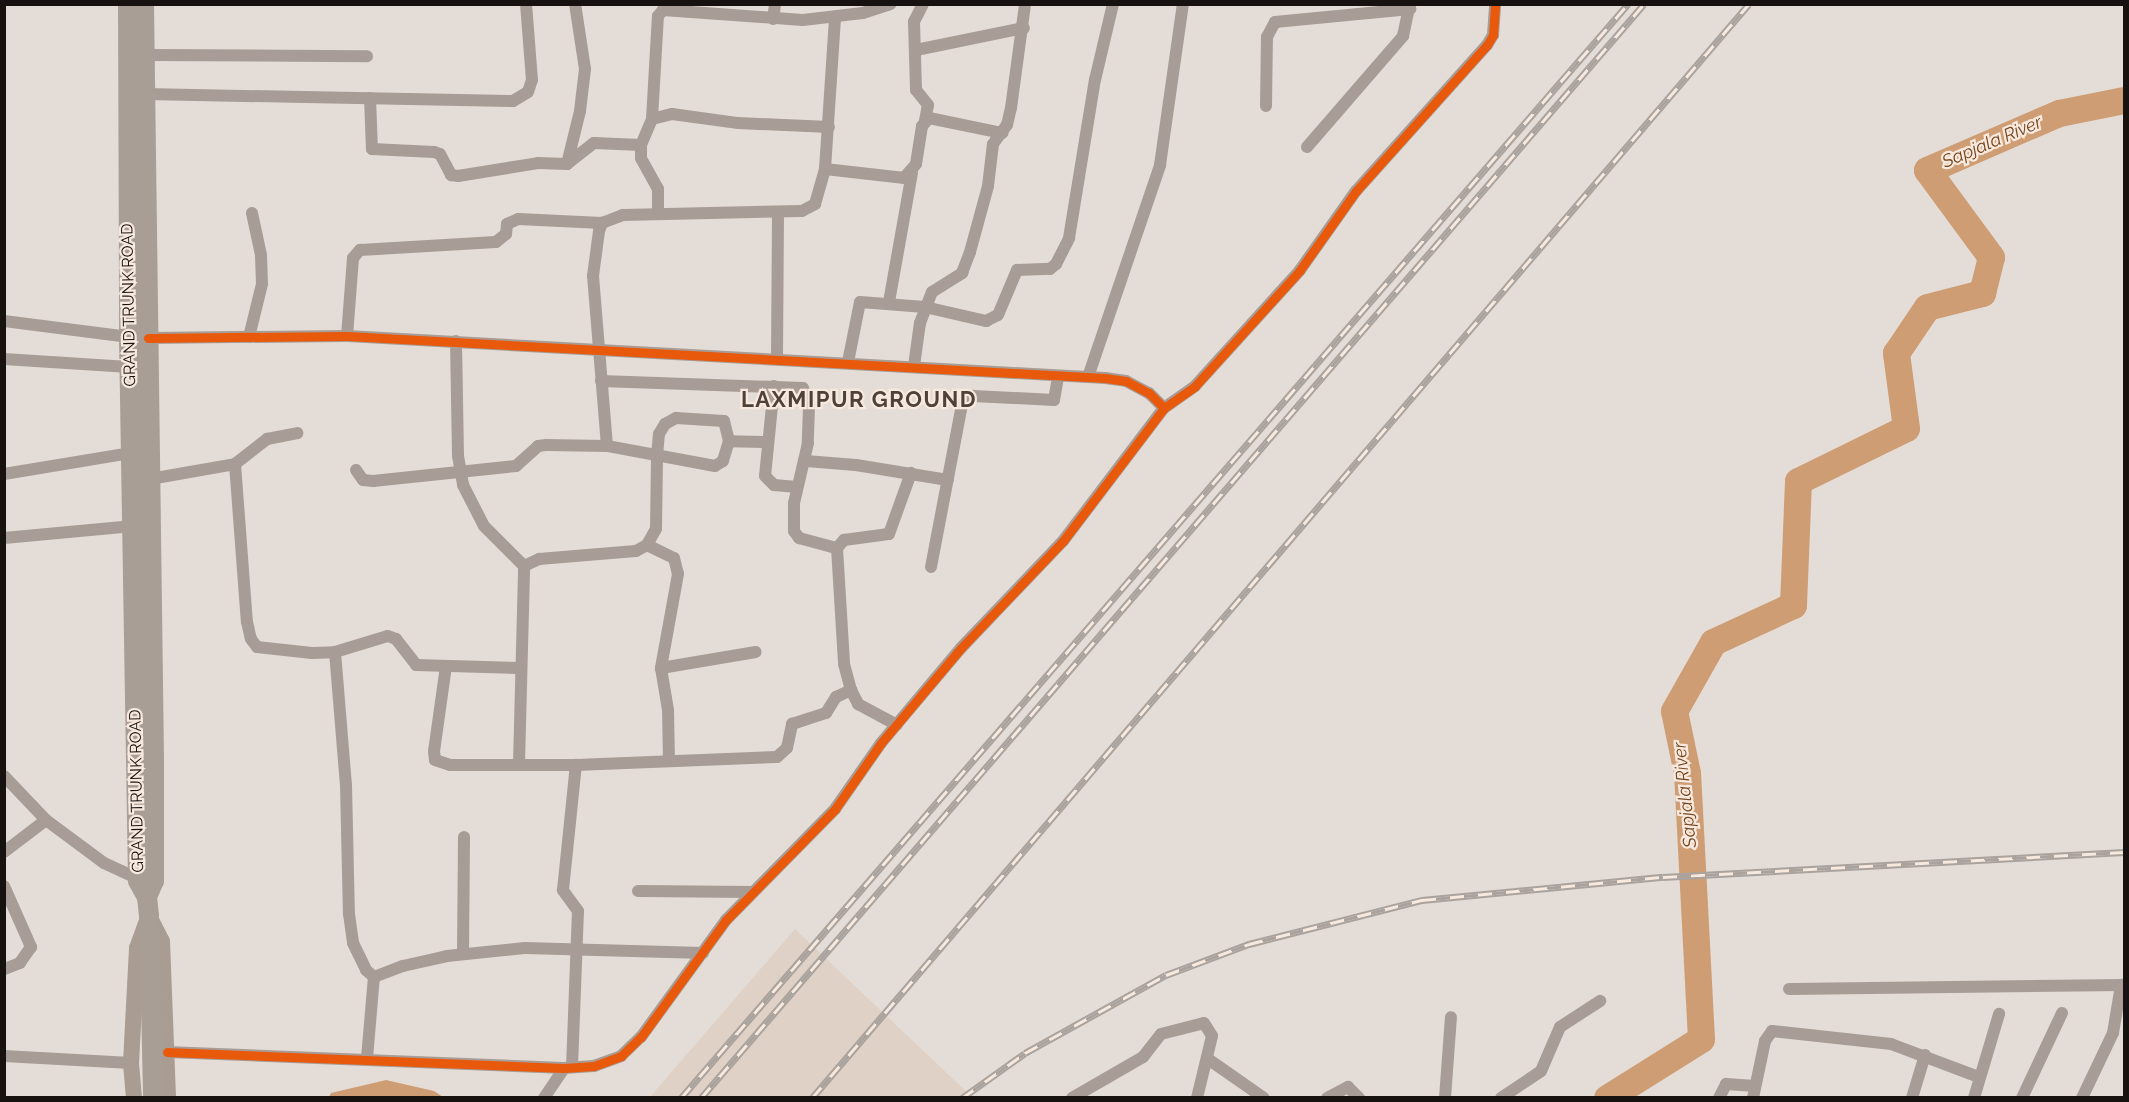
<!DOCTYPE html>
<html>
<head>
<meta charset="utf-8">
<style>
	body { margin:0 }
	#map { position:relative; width:2129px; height:1102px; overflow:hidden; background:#e4ddd7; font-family:Raleway,sans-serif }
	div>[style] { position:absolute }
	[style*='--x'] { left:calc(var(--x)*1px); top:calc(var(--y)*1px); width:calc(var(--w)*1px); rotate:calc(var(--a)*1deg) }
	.built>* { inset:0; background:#dfd1c6 }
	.water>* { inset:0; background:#cf9d74 }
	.river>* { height:27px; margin:-13.5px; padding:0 13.5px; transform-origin:13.5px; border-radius:13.5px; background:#cf9d74 }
	.street>* { height:12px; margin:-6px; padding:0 6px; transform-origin:6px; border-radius:6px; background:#a89d96 }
	.secondary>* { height:16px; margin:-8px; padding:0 8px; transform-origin:8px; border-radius:8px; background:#a89c93 }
	.primary>* { height:20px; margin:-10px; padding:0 10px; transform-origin:10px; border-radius:10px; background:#a99e95 }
	.rail>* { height:7px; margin-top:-3.5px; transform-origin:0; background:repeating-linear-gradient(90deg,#f8e9df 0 14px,#aaa39d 0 28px); box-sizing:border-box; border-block:2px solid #aaa39d }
	.cycleway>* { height:9px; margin:-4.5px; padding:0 4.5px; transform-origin:4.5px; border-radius:4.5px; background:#e8590c }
	span { translate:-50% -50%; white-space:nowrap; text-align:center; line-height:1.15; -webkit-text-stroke:4.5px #f8e9df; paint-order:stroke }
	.street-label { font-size:16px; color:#17120f }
	.water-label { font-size:18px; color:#75451d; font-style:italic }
	.district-label { font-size:22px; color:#4d4139; font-weight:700; letter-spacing:1.5px }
	.frame { position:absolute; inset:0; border:6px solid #17120f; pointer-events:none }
</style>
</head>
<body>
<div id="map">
	<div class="built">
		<i style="clip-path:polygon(795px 929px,972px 1097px,650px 1097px)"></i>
	</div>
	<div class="water">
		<i style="clip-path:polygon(386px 1080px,434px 1091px,443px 1097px,329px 1097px,331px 1093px)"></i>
	</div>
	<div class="river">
		<i style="--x:1607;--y:1098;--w:111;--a:-32.1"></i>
		<i style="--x:1701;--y:1039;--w:266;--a:-93"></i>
		<i style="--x:1687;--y:773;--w:63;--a:-101.8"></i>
		<i style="--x:1674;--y:711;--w:79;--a:-60.5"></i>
		<i style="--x:1713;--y:642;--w:88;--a:-24.8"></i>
		<i style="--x:1793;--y:605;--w:124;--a:-87.7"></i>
		<i style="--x:1798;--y:481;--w:120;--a:-26.1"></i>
		<i style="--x:1906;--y:428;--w:76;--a:-97.6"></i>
		<i style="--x:1896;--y:353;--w:55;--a:-56"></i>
		<i style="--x:1927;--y:307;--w:57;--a:-14.3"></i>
		<i style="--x:1982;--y:293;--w:37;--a:-76"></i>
		<i style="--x:1991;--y:257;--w:108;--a:-126.3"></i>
		<i style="--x:1927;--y:170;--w:144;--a:-23.4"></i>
		<i style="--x:2059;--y:113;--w:66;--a:-11.3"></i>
	</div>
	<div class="street">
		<i style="--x:923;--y:4;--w:20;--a:117"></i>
		<i style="--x:914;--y:22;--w:68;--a:88.3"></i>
		<i style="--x:916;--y:90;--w:19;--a:51"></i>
		<i style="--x:928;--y:105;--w:16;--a:101"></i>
		<i style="--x:773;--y:19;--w:15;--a:-82"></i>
		<i style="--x:916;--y:50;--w:110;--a:-11.5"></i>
		<i style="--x:145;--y:55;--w:222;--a:0.3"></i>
		<i style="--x:145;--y:94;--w:368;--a:1.1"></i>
		<i style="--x:513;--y:101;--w:17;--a:-31"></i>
		<i style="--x:528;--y:92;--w:13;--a:-72"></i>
		<i style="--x:532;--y:80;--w:76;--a:-94.5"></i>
		<i style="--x:370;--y:98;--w:51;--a:87.8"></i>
		<i style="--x:372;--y:149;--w:62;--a:2.8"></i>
		<i style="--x:434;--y:152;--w:6;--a:18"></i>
		<i style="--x:440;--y:154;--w:24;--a:62"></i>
		<i style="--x:451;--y:175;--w:7;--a:8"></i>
		<i style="--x:458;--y:176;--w:81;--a:-9.2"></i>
		<i style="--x:538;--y:163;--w:29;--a:2"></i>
		<i style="--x:567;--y:164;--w:34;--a:-38"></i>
		<i style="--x:594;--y:143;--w:47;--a:2.4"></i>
		<i style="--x:1266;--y:106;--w:69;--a:-89.2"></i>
		<i style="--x:1267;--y:37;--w:17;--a:-62"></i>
		<i style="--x:1275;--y:22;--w:136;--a:-5.5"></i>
		<i style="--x:652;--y:119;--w:103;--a:-86.7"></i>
		<i style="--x:658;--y:16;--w:8;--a:-50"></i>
		<i style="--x:663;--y:10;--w:140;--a:4.1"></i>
		<i style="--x:803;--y:20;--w:60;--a:-6.7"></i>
		<i style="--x:863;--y:13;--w:29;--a:-18"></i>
		<i style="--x:1307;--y:147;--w:147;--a:-49.1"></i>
		<i style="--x:1403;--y:36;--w:33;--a:-78"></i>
		<i style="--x:567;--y:164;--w:55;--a:-76.2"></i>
		<i style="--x:580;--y:111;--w:42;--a:-83.2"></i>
		<i style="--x:585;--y:69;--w:66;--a:-98.7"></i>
		<i style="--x:825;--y:169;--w:80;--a:6.5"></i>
		<i style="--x:904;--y:178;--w:18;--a:-49"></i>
		<i style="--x:916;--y:164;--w:38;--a:-81"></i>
		<i style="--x:922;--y:126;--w:11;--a:-49"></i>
		<i style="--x:929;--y:118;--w:75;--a:11.6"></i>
		<i style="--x:658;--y:214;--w:25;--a:-90"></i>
		<i style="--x:658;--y:189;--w:35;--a:-119"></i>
		<i style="--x:641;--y:158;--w:13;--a:-90"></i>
		<i style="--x:641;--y:145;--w:28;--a:-67"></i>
		<i style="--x:652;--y:119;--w:21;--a:-14"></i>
		<i style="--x:672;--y:114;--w:67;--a:7.8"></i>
		<i style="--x:738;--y:123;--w:91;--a:2.5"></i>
		<i style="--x:889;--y:302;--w:131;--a:-79.9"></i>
		<i style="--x:4;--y:321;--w:126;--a:7.3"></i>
		<i style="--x:347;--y:336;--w:78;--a:-85.6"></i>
		<i style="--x:353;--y:258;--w:11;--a:-49"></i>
		<i style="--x:360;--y:250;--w:136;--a:-3.4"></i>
		<i style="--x:496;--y:242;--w:13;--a:-39"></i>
		<i style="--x:506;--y:234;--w:10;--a:-84"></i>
		<i style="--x:507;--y:224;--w:12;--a:-24"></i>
		<i style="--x:518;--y:219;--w:84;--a:2.7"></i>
		<i style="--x:249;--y:337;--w:55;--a:-76.2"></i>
		<i style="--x:262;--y:284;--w:29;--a:-92"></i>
		<i style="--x:261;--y:255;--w:43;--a:-102.1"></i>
		<i style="--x:148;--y:338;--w:199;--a:-0.6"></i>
		<i style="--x:347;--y:336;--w:759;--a:3.17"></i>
		<i style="--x:1105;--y:378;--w:21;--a:8"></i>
		<i style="--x:1126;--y:381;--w:26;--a:28"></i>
		<i style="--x:1149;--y:393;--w:21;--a:45"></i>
		<i style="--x:456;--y:341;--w:115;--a:89"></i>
		<i style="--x:458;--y:456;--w:29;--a:80"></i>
		<i style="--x:463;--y:485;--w:46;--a:62.9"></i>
		<i style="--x:484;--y:526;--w:57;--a:45"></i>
		<i style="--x:777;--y:358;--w:146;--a:-89.6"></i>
		<i style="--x:4;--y:359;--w:125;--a:3.7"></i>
		<i style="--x:848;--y:362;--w:61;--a:-78.7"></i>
		<i style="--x:860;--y:302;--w:65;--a:4.4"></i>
		<i style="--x:925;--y:307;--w:63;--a:12.9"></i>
		<i style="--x:986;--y:321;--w:13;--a:-27"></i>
		<i style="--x:998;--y:315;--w:49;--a:-67.1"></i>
		<i style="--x:1017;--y:270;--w:33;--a:-2"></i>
		<i style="--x:1050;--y:269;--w:8;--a:-40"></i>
		<i style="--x:1056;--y:264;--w:29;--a:-63"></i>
		<i style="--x:1069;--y:238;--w:160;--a:-80.7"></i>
		<i style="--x:1095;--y:80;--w:78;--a:-76.7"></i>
		<i style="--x:914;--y:366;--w:43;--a:-82.1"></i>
		<i style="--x:920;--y:323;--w:33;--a:-69"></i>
		<i style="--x:932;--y:292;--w:36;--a:-32"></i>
		<i style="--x:962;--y:273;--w:22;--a:-69"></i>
		<i style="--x:970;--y:252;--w:68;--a:-74.7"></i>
		<i style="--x:988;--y:186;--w:42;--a:-83.2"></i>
		<i style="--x:993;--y:144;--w:24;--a:-54"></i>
		<i style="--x:1007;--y:125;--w:17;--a:-77"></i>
		<i style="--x:1011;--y:108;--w:105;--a:-82.3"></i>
		<i style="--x:1088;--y:377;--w:224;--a:-71.2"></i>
		<i style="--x:1160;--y:165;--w:163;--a:-81.9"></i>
		<i style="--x:601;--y:381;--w:202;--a:2"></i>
		<i style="--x:803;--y:388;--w:19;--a:72"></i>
		<i style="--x:809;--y:406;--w:37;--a:92"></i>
		<i style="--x:808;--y:443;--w:62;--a:103.1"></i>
		<i style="--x:794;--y:503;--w:28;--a:90"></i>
		<i style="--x:794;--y:531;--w:9;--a:54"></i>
		<i style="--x:799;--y:538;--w:39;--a:15"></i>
		<i style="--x:837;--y:548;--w:116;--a:86.5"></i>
		<i style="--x:844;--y:664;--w:27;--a:75"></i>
		<i style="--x:851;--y:690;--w:16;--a:63"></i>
		<i style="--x:858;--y:704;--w:44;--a:28.3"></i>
		<i style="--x:774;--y:386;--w:90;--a:95.7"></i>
		<i style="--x:765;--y:476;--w:13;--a:45"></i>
		<i style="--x:774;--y:485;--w:23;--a:5"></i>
		<i style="--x:768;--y:442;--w:39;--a:-179"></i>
		<i style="--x:729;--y:441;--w:21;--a:107"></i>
		<i style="--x:723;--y:461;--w:9;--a:148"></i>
		<i style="--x:715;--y:466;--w:110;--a:-169.5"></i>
		<i style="--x:607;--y:446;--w:171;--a:-94.7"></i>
		<i style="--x:593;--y:276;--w:45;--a:-82.4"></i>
		<i style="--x:599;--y:231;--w:9;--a:-69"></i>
		<i style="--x:602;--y:223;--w:22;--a:-21"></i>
		<i style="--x:623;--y:215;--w:179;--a:-1.3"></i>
		<i style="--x:802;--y:211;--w:15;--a:-28"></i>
		<i style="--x:815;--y:204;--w:36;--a:-74"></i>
		<i style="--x:825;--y:169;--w:151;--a:-86.2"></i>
		<i style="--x:806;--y:461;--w:50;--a:4.6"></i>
		<i style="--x:856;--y:465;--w:93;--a:9.3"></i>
		<i style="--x:235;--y:464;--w:158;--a:85.7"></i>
		<i style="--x:247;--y:622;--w:17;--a:77"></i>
		<i style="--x:251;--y:639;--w:10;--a:53"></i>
		<i style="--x:257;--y:647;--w:55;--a:6.2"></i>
		<i style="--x:312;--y:653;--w:23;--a:-2"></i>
		<i style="--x:335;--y:652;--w:55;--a:-16.8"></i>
		<i style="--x:388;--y:636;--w:9;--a:21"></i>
		<i style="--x:396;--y:639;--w:33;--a:52"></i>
		<i style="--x:416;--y:665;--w:104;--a:1.7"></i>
		<i style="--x:356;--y:470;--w:12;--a:55"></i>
		<i style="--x:363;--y:480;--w:10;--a:6"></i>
		<i style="--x:373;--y:481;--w:144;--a:-6"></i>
		<i style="--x:516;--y:466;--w:30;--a:-42"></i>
		<i style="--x:538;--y:446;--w:8;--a:-7"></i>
		<i style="--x:546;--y:445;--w:61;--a:0.9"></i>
		<i style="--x:4;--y:474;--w:129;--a:-9.4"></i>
		<i style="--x:150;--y:479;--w:86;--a:-10"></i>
		<i style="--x:235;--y:464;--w:41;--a:-38"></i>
		<i style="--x:267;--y:439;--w:31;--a:-11"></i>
		<i style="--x:4;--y:538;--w:130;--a:-5.3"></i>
		<i style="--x:647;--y:545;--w:30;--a:26"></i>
		<i style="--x:674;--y:558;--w:16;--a:76"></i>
		<i style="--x:678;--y:574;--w:96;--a:100.3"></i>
		<i style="--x:661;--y:668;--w:43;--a:80.5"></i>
		<i style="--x:668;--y:710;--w:51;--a:88.9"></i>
		<i style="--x:837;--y:548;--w:11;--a:-49"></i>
		<i style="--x:844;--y:540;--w:45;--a:-7.6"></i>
		<i style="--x:889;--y:534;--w:65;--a:-70.2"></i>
		<i style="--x:931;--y:567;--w:166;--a:-79.2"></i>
		<i style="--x:962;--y:404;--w:14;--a:-36"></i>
		<i style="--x:973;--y:396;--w:81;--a:2.8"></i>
		<i style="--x:1054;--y:400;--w:23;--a:-80"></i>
		<i style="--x:335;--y:652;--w:133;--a:85.3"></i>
		<i style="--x:346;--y:785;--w:129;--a:88.7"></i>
		<i style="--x:349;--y:914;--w:29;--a:82"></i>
		<i style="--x:353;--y:943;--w:30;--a:64"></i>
		<i style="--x:366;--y:970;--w:11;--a:41"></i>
		<i style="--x:446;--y:666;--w:86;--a:98"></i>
		<i style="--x:434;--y:751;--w:9;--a:84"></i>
		<i style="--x:435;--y:760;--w:16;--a:18"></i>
		<i style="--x:450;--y:765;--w:126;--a:0"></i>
		<i style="--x:576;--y:765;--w:201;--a:-2.3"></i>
		<i style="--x:777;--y:757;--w:13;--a:-42"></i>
		<i style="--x:787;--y:748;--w:25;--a:-78"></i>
		<i style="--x:792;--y:724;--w:36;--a:-18"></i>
		<i style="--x:826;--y:713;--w:19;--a:-58"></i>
		<i style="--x:836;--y:697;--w:17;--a:-25"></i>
		<i style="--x:661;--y:668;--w:96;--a:-9.6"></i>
		<i style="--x:519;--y:763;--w:197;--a:-88.5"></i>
		<i style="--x:524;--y:566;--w:17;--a:-25"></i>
		<i style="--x:539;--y:559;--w:97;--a:-4.7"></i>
		<i style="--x:636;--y:551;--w:13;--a:-29"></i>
		<i style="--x:647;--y:545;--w:18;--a:-61"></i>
		<i style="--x:656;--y:529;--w:73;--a:-89.2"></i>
		<i style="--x:657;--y:456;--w:22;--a:-85"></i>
		<i style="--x:659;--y:434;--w:12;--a:-59"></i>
		<i style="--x:665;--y:424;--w:13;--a:-29"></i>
		<i style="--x:676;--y:418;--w:48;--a:3.6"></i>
		<i style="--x:724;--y:421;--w:21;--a:76"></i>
		<i style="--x:4;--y:776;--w:61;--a:46.3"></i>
		<i style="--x:46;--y:820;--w:72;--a:36.6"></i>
		<i style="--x:104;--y:863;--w:43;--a:24.8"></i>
		<i style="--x:4;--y:852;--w:53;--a:-37.3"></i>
		<i style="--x:4;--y:886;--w:67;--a:66.1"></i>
		<i style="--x:31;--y:947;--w:19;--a:125"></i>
		<i style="--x:20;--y:963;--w:17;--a:159"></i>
		<i style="--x:638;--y:891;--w:115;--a:0.5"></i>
		<i style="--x:463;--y:953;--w:116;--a:-89.5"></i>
		<i style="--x:1789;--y:989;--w:335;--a:-0.7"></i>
		<i style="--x:167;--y:1052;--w:397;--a:2.3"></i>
		<i style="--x:564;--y:1068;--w:30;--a:-4"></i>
		<i style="--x:594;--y:1066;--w:29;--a:-20"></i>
		<i style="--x:621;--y:1056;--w:28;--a:-44"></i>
		<i style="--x:641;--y:1037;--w:145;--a:-54"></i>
		<i style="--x:726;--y:920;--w:156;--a:-45.5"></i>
		<i style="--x:835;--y:809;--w:80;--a:-55.1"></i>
		<i style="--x:881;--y:743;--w:124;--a:-49.9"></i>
		<i style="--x:961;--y:648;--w:148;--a:-46.4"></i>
		<i style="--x:1063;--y:541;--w:167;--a:-52.8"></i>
		<i style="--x:1164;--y:408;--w:38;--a:-35"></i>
		<i style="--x:1195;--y:386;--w:156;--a:-47.8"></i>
		<i style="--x:1300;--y:270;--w:97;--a:-54.7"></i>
		<i style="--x:1356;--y:191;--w:196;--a:-48.1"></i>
		<i style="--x:1487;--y:45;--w:12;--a:-59"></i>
		<i style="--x:1493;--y:35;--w:31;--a:-86"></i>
		<i style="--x:4;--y:1056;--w:127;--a:3.2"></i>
		<i style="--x:367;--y:1058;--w:81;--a:-85.1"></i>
		<i style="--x:374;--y:977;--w:31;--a:-21"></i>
		<i style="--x:403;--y:966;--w:45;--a:-12.8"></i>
		<i style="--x:447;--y:956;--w:78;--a:-5.9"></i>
		<i style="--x:525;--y:948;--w:178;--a:1.6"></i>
		<i style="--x:1208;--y:1059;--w:68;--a:34.9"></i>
		<i style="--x:572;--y:1067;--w:156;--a:-87.8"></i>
		<i style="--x:578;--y:911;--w:26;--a:-126"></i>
		<i style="--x:563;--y:890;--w:126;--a:-84.1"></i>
		<i style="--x:544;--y:1098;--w:36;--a:-56"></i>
		<i style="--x:1072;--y:1098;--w:82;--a:-30"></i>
		<i style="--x:1143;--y:1057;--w:29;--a:-52"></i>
		<i style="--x:1161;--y:1034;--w:44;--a:-14.3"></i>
		<i style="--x:1204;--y:1023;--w:15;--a:58"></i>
		<i style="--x:1212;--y:1036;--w:64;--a:103.6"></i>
		<i style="--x:1327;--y:1098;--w:24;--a:-28"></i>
		<i style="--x:1348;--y:1087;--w:16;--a:45"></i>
		<i style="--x:1445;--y:1098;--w:81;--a:-85.8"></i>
		<i style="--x:1501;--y:1098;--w:48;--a:-34"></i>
		<i style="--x:1541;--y:1071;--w:48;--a:-66.6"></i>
		<i style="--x:1560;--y:1027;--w:48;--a:-33"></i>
		<i style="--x:1719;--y:1098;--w:16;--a:-63"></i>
		<i style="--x:1726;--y:1084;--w:29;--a:4"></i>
		<i style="--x:1753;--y:1098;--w:58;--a:-78.1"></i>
		<i style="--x:1765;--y:1041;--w:12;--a:-55"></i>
		<i style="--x:1772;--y:1031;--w:120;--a:6.2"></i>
		<i style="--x:1891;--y:1044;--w:94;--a:20.6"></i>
		<i style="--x:1912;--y:1098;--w:45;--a:-73.2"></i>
		<i style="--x:1974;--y:1098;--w:88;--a:-73.4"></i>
		<i style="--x:2022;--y:1098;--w:94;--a:-64.8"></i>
		<i style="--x:2082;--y:1098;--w:72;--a:-64.5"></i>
		<i style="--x:2113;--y:1033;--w:49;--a:-80.5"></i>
	</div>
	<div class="secondary">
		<i style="--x:149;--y:916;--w:28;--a:63"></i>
		<i style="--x:162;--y:941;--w:157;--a:87.8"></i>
		<i style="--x:134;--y:1098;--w:35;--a:-95"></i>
		<i style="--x:131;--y:1063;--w:115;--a:-87"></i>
		<i style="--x:137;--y:948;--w:29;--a:-70"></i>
	</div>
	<div class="primary">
		<i style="--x:128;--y:4;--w:333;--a:89.8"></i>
		<i style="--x:129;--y:337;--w:544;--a:89.05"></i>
		<i style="--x:138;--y:881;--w:18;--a:61"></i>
		<i style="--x:147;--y:897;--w:19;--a:84"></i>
		<i style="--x:149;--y:916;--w:182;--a:88.7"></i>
		<i style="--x:144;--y:4;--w:757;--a:89.24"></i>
		<i style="--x:154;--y:761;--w:120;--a:90"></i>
		<i style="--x:154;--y:881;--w:17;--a:114"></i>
	</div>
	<div class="rail">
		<i style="--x:681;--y:1098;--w:1447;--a:-49.12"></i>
		<i style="--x:701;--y:1098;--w:1444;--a:-49.24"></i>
		<i style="--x:812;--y:1098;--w:1440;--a:-49.42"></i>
		<i style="--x:962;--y:1098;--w:77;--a:-35.5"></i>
		<i style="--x:1025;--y:1053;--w:161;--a:-29"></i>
		<i style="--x:1166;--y:975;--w:89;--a:-20.5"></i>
		<i style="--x:1249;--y:944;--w:179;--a:-14.3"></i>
		<i style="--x:1422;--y:900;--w:242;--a:-5.5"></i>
		<i style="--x:1663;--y:877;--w:462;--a:-3.1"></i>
	</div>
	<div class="cycleway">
		<i style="--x:148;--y:338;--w:199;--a:-0.6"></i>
		<i style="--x:347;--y:336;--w:759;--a:3.17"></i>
		<i style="--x:1105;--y:378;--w:21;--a:8"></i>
		<i style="--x:1126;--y:381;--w:26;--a:28"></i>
		<i style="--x:1149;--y:393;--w:21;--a:45"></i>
		<i style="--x:167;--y:1052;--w:397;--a:2.3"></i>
		<i style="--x:564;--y:1068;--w:30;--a:-4"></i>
		<i style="--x:594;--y:1066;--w:29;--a:-20"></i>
		<i style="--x:621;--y:1056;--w:28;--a:-44"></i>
		<i style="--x:641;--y:1037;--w:145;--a:-54"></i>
		<i style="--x:726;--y:920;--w:156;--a:-45.5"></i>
		<i style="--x:835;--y:809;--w:80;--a:-55.1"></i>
		<i style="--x:881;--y:743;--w:124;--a:-49.9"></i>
		<i style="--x:961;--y:648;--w:148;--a:-46.4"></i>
		<i style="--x:1063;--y:541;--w:167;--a:-52.8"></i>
		<i style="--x:1164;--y:408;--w:38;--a:-35"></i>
		<i style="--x:1195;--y:386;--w:156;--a:-47.8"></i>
		<i style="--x:1300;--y:270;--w:97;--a:-54.7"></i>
		<i style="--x:1356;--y:191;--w:196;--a:-48.1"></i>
		<i style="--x:1487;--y:45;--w:12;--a:-59"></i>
		<i style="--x:1493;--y:35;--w:31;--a:-86"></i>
	</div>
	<div class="street-label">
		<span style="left:129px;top:305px;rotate:-91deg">GRAND TRUNK ROAD</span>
		<span style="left:137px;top:791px;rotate:-91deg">GRAND TRUNK ROAD</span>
	</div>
	<div class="water-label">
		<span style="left:1992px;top:142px;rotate:-23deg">Sapjala River</span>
		<span style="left:1685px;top:795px;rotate:-96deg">Sapjala River</span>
	</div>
	<div class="district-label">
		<span style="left:859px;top:400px">LAXMIPUR GROUND</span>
	</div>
	<div class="frame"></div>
</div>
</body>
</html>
